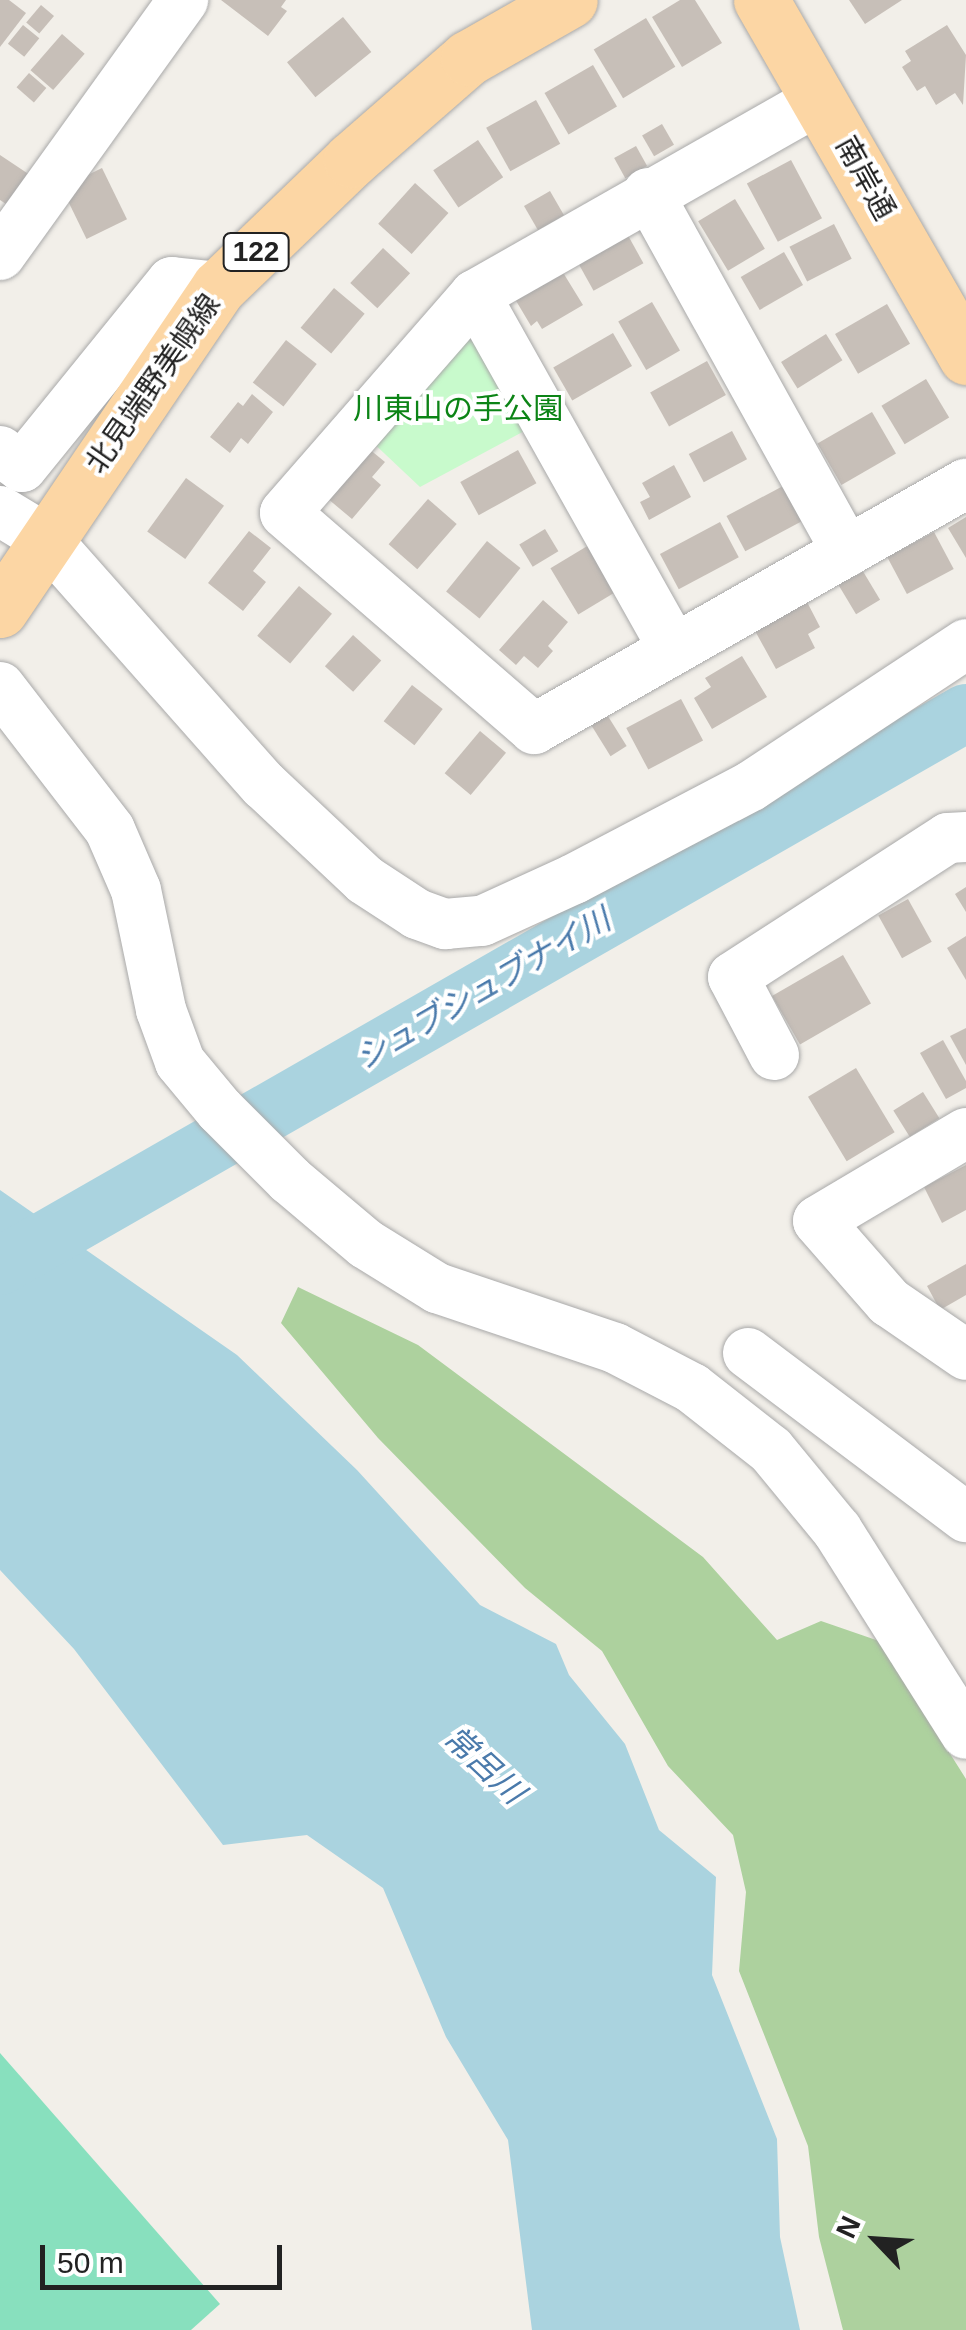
<!DOCTYPE html>
<html>
<head>
<meta charset="utf-8">
<style>
	body { margin:0 }
	#map { position:relative; width:966px; height:2330px; overflow:hidden; background:#f2efe9; font-family:Helvetica,"Noto Sans JP",sans-serif }
	div>[style] { position:absolute }
	[style*='--x'] { left:calc(var(--x)*1px); top:calc(var(--y)*1px); width:calc(var(--w)*1px); rotate:calc(var(--a)*1deg) }
	.forest>* { inset:0; background:#add19e }
	.park>* { inset:0; background:#c8facc }
	.pitch>* { inset:0; background:#88e0be }
	.water>* { inset:0; background:#aad3df }
	.river>* { height:58px; margin:-29px; padding:0 29px; transform-origin:29px; border-radius:29px; background:#aad3df }
	.building>* { inset:0; background:#c7bfb8; transform-origin:0 0 }
	.roads { filter:drop-shadow(0 0 2px #a9a9a9) drop-shadow(0 0 2px #a9a9a9) }
	.minor>* { height:50px; margin:-25px; padding:0 25px; transform-origin:25px; border-radius:25px; background:#fff }
	.major>* { height:55px; margin:-27.5px; padding:0 27.5px; transform-origin:27.5px; border-radius:27.5px; background:#fcd6a4 }
	span { translate:-50% -50%; white-space:nowrap; text-align:center; line-height:1.15; -webkit-text-stroke:8px #fff; paint-order:stroke }
	.shield-label span { padding:2px 8px; background:#fff; border:2px solid; border-radius:8px; -webkit-text-stroke-width:0 }
	.shield-label { font-size:28px; color:#222; font-weight:700 }
	.street-label { font-size:30px; color:#222 }
	.park-label { font-size:30px; color:#0c8416 }
	.water-label { font-size:32px; color:#4a7aab; font-style:italic }
	.north { position:absolute; left:826px; top:2190px; width:100px; height:100px; -webkit-text-stroke:8px #fff; paint-order:stroke; rotate:295deg; font-size:28px; font-weight:700; line-height:40px; text-align:center; color:#222 }
	.north::after { content:''; display:block; margin:auto; width:35px; height:45px; background:#222; clip-path:polygon(50% 0,100% 100%,50% 72%,0 100%) }
	.scale { position:absolute; left:40px; top:2245px; width:242px; height:45px; box-sizing:border-box; border:5px solid #222; border-top:0; padding-left:12px; font-size:30px; line-height:35px; white-space:nowrap; color:#222; -webkit-text-stroke:8px #fff; paint-order:stroke }
</style>
</head>
<body>
<div id="map">
	<div class="forest">
		<i style="clip-path:polygon(298px 1287px,418px 1345px,703px 1557px,777px 1640px,821px 1621px,879px 1641px,966px 1779px,966px 2330px,843px 2330px,819px 2237px,808px 2146px,739px 1971px,746px 1892px,733px 1835px,668px 1766px,602px 1651px,525px 1588px,378px 1438px,281px 1323px)"></i>
	</div>
	<div class="park">
		<i style="clip-path:polygon(454px 333px,479px 341px,530px 428px,420px 487px,368px 438px)"></i>
	</div>
	<div class="pitch">
		<i style="clip-path:polygon(0 2053px,220px 2304px,191px 2330px,0 2330px)"></i>
	</div>
	<div class="water">
		<i style="clip-path:polygon(0 1190px,237px 1355px,357px 1470px,480px 1605px,556px 1644px,569px 1675px,625px 1744px,659px 1830px,716px 1877px,712px 1975px,777px 2139px,780px 2237px,800px 2330px,532px 2330px,508px 2140px,446px 2037px,383px 1888px,307px 1835px,223px 1845px,74px 1649px,0 1570px)"></i>
	</div>
	<div class="river">
		<i style="--x:0;--y:1266;--w:1113;--a:-29.79"></i>
	</div>
	<div class="building">
		<i style="clip-path:polygon(0 0,9px 0,26px 13px,0 47px)"></i>
		<i style="clip-path:polygon(221px 0,286px 0,281px 7px,287px 11px,268px 36px)"></i>
		<i style="clip-path:polygon(680px 0,695px 0,722px 43px,682px 67px,652px 17px)"></i>
		<i style="clip-path:polygon(849px 0,902px 0,865px 24px)"></i>
		<i style="left:41px;top:5px;width:17px;height:23px;rotate:40deg"></i>
		<i style="left:343px;top:17px;width:45px;height:72px;rotate:51deg"></i>
		<i style="left:646px;top:18px;width:57px;height:61px;rotate:59deg"></i>
		<i style="left:23px;top:25px;width:21px;height:24px;rotate:39deg"></i>
		<i style="clip-path:polygon(947px 25px,966px 55px,963px 105px,955px 93px,936px 105px,925px 86px,917px 91px,902px 67px,911px 61px,905px 51px)"></i>
		<i style="left:62px;top:34px;width:30px;height:48px;rotate:41deg"></i>
		<i style="left:593px;top:65px;width:48px;height:56px;rotate:60deg"></i>
		<i style="left:29px;top:73px;width:23px;height:19px;rotate:41deg"></i>
		<i style="left:536px;top:100px;width:50px;height:57px;rotate:61deg"></i>
		<i style="left:662px;top:124px;width:24px;height:23px;rotate:60deg"></i>
		<i style="left:478px;top:140px;width:45px;height:54px;rotate:56deg"></i>
		<i style="left:636px;top:146px;width:23px;height:25px;rotate:61deg"></i>
		<i style="clip-path:polygon(0 155px,30px 175px,9px 206px,0 200px)"></i>
		<i style="left:791px;top:160px;width:66px;height:50px;rotate:62deg"></i>
		<i style="left:102px;top:168px;width:57px;height:45px;rotate:64deg"></i>
		<i style="left:415px;top:183px;width:45px;height:55px;rotate:42deg"></i>
		<i style="left:550px;top:191px;width:28px;height:30px;rotate:60deg"></i>
		<i style="left:735px;top:199px;width:58px;height:43px;rotate:59deg"></i>
		<i style="left:834px;top:224px;width:39px;height:50px;rotate:63deg"></i>
		<i style="left:625px;top:230px;width:38px;height:57px;rotate:61deg"></i>
		<i style="left:383px;top:248px;width:37px;height:48px;rotate:43deg"></i>
		<i style="left:784px;top:252px;width:38px;height:50px;rotate:60deg"></i>
		<i style="clip-path:polygon(559px 266px,583px 305px,542px 329px,537px 321px,531px 326px,512px 294px)"></i>
		<i style="left:334px;top:288px;width:40px;height:52px;rotate:40deg"></i>
		<i style="left:652px;top:302px;width:56px;height:39px;rotate:60deg"></i>
		<i style="left:887px;top:304px;width:46px;height:60px;rotate:60deg"></i>
		<i style="left:613px;top:333px;width:38px;height:69px;rotate:60deg"></i>
		<i style="left:826px;top:334px;width:31px;height:53px;rotate:58deg"></i>
		<i style="left:286px;top:340px;width:39px;height:54px;rotate:38deg"></i>
		<i style="left:707px;top:361px;width:39px;height:65px;rotate:61deg"></i>
		<i style="left:926px;top:379px;width:45px;height:52px;rotate:59deg"></i>
		<i style="clip-path:polygon(252px 394px,273px 412px,248px 444px,241px 438px,230px 453px,210px 437px,238px 402px,243px 406px)"></i>
		<i style="left:872px;top:412px;width:48px;height:63px;rotate:60deg"></i>
		<i style="left:732px;top:431px;width:32px;height:49px;rotate:62deg"></i>
		<i style="clip-path:polygon(363px 444px,385px 462px,372px 477px,381px 485px,352px 519px,321px 493px)"></i>
		<i style="left:518px;top:450px;width:38px;height:66px;rotate:61deg"></i>
		<i style="clip-path:polygon(674px 465px,691px 497px,649px 520px,640px 502px,650px 497px,642px 483px)"></i>
		<i style="left:186px;top:478px;width:47px;height:66px;rotate:36deg"></i>
		<i style="left:783px;top:486px;width:40px;height:64px;rotate:62deg"></i>
		<i style="left:428px;top:499px;width:38px;height:60px;rotate:41deg"></i>
		<i style="clip-path:polygon(966px 517px,966px 558px,948px 528px)"></i>
		<i style="left:720px;top:522px;width:40px;height:68px;rotate:62deg"></i>
		<i style="left:545px;top:529px;width:26px;height:30px;rotate:59deg"></i>
		<i style="clip-path:polygon(249px 531px,271px 548px,253px 571px,266px 582px,243px 611px,208px 583px)"></i>
		<i style="left:934px;top:532px;width:42px;height:53px;rotate:62deg"></i>
		<i style="left:487px;top:541px;width:43px;height:65px;rotate:39deg"></i>
		<i style="left:589px;top:545px;width:54px;height:45px;rotate:59deg"></i>
		<i style="left:861px;top:568px;width:37px;height:28px;rotate:59deg"></i>
		<i style="left:299px;top:586px;width:43px;height:65px;rotate:40deg"></i>
		<i style="clip-path:polygon(543px 600px,568px 622px,548px 646px,553px 651px,538px 668px,524px 656px,516px 665px,499px 650px)"></i>
		<i style="clip-path:polygon(806px 600px,820px 627px,808px 634px,815px 648px,776px 669px,754px 629px)"></i>
		<i style="left:353px;top:635px;width:38px;height:42px;rotate:42deg"></i>
		<i style="clip-path:polygon(742px 656px,767px 697px,712px 729px,694px 698px,711px 687px,705px 678px)"></i>
		<i style="left:412px;top:685px;width:39px;height:46px;rotate:38deg"></i>
		<i style="left:681px;top:699px;width:47px;height:62px;rotate:62deg"></i>
		<i style="left:606px;top:713px;width:39px;height:19px;rotate:58deg"></i>
		<i style="left:480px;top:731px;width:34px;height:55px;rotate:40deg"></i>
		<i style="clip-path:polygon(966px 887px,966px 912px,955px 894px)"></i>
		<i style="left:908px;top:899px;width:49px;height:34px;rotate:61deg"></i>
		<i style="clip-path:polygon(966px 936px,966px 980px,947px 948px)"></i>
		<i style="left:843px;top:955px;width:56px;height:82px;rotate:60deg"></i>
		<i style="clip-path:polygon(966px 1028px,966px 1065px,950px 1036px)"></i>
		<i style="clip-path:polygon(943px 1040px,966px 1081px,966px 1088px,946px 1099px,920px 1053px)"></i>
		<i style="left:856px;top:1068px;width:75px;height:56px;rotate:59deg"></i>
		<i style="left:923px;top:1092px;width:31px;height:35px;rotate:58deg"></i>
		<i style="clip-path:polygon(966px 1165px,966px 1210px,942px 1223px,924px 1187px)"></i>
		<i style="clip-path:polygon(966px 1264px,966px 1295px,940px 1310px,927px 1286px)"></i>
	</div>
	<div class="roads">
		<div class="minor">
			<i style="--x:820;--y:99;--w:397;--a:150.4"></i>
			<i style="--x:475;--y:295;--w:289;--a:131.1"></i>
			<i style="--x:285;--y:513;--w:330;--a:40.9"></i>
			<i style="--x:534;--y:729;--w:497;--a:-29.6"></i>
			<i style="--x:648;--y:193;--w:410;--a:61"></i>
			<i style="--x:0;--y:255;--w:314;--a:-54.3"></i>
			<i style="--x:475;--y:295;--w:406;--a:60.7"></i>
			<i style="--x:0;--y:451;--w:27;--a:36"></i>
			<i style="--x:22;--y:467;--w:238;--a:-51"></i>
			<i style="--x:172;--y:282;--w:47;--a:6.1"></i>
			<i style="--x:0;--y:511;--w:54;--a:31.3"></i>
			<i style="--x:46;--y:539;--w:329;--a:48.5"></i>
			<i style="--x:264;--y:785;--w:139;--a:43.2"></i>
			<i style="--x:365;--y:880;--w:62;--a:33.2"></i>
			<i style="--x:417;--y:914;--w:30;--a:20"></i>
			<i style="--x:445;--y:924;--w:37;--a:-5"></i>
			<i style="--x:482;--y:921;--w:101;--a:-24.5"></i>
			<i style="--x:574;--y:879;--w:200;--a:-27.7"></i>
			<i style="--x:751;--y:786;--w:258;--a:-33.4"></i>
			<i style="--x:0;--y:687;--w:180;--a:52.4"></i>
			<i style="--x:110;--y:830;--w:65;--a:66.6"></i>
			<i style="--x:136;--y:890;--w:123;--a:78.2"></i>
			<i style="--x:161;--y:1010;--w:55;--a:69.9"></i>
			<i style="--x:180;--y:1062;--w:62;--a:50.2"></i>
			<i style="--x:220;--y:1110;--w:99;--a:45"></i>
			<i style="--x:290;--y:1180;--w:99;--a:40.1"></i>
			<i style="--x:366;--y:1244;--w:84;--a:31.8"></i>
			<i style="--x:437;--y:1288;--w:188;--a:18.6"></i>
			<i style="--x:615;--y:1348;--w:87;--a:27.5"></i>
			<i style="--x:692;--y:1388;--w:100;--a:38.1"></i>
			<i style="--x:771;--y:1450;--w:104;--a:50.5"></i>
			<i style="--x:837;--y:1530;--w:241;--a:57.7"></i>
			<i style="--x:774;--y:1055;--w:88;--a:-117.7"></i>
			<i style="--x:733;--y:977;--w:256;--a:-32.9"></i>
			<i style="--x:948;--y:838;--w:18;--a:-3"></i>
			<i style="--x:966;--y:1133;--w:172;--a:149.3"></i>
			<i style="--x:818;--y:1221;--w:108;--a:48.8"></i>
			<i style="--x:889;--y:1302;--w:93;--a:34.5"></i>
			<i style="--x:748;--y:1353;--w:273;--a:37"></i>
		</div>
		<div class="major">
			<i style="--x:761;--y:0;--w:412;--a:60.1"></i>
			<i style="--x:0;--y:610;--w:390;--a:-55.9"></i>
			<i style="--x:219;--y:287;--w:183;--a:-43.9"></i>
			<i style="--x:351;--y:160;--w:155;--a:-41.1"></i>
			<i style="--x:468;--y:58;--w:117;--a:-29.6"></i>
		</div>
	</div>
	<div class="shield-label">
		<span style="left:256px;top:252px">122</span>
	</div>
	<div class="street-label">
		<span style="left:865px;top:178px;rotate:61deg">南岸通</span>
		<span style="left:153px;top:384px;rotate:-55deg">北見端野美幌線</span>
	</div>
	<div class="park-label">
		<span style="left:458px;top:409px">川東山の手公園</span>
	</div>
	<div class="water-label">
		<span style="left:483px;top:989px;rotate:-30deg">シュブシュブナイ川</span>
		<span style="left:484px;top:1765px;rotate:43deg">常呂川</span>
	</div>
	<div class="north">N</div>
	<div class="scale">50 m</div>
</div>
</body>
</html>
